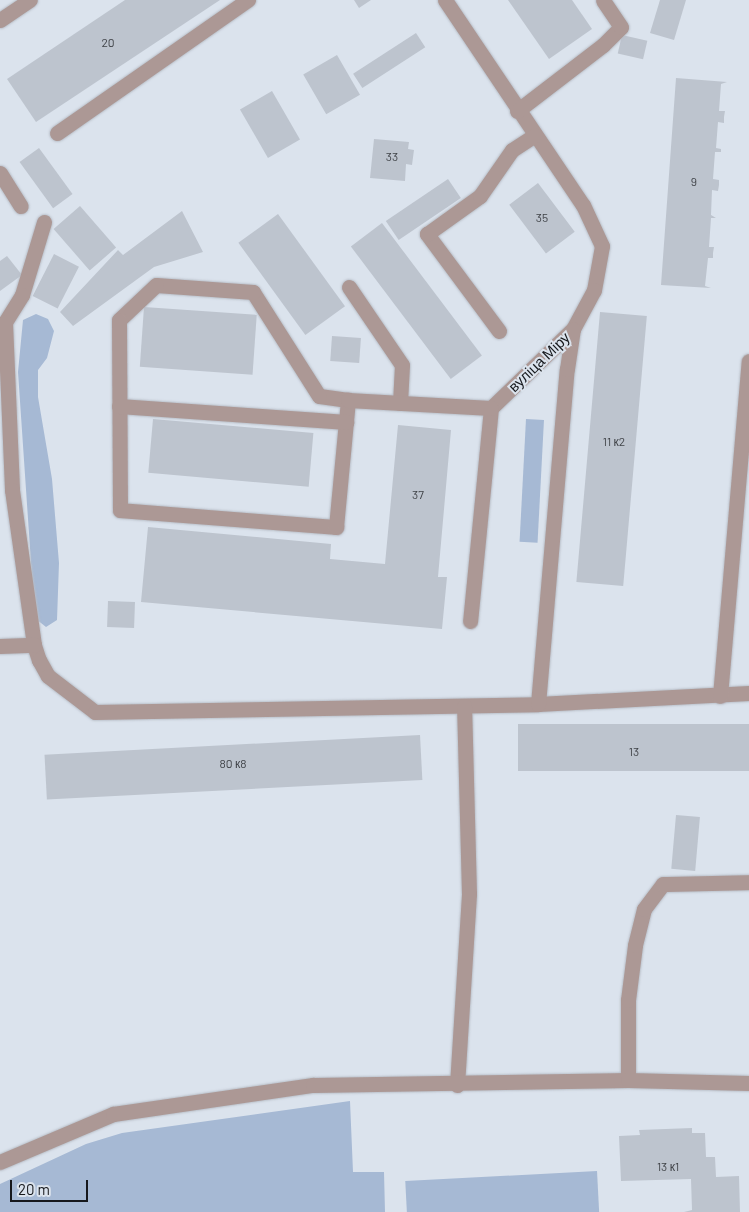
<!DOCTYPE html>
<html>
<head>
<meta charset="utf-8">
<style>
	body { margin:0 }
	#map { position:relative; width:749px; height:1212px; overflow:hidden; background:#dbe3ed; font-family:Barlow,sans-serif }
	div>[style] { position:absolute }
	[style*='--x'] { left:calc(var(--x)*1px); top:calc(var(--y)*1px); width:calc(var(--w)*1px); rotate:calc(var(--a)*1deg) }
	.green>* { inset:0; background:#a6b9d4; transform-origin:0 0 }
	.building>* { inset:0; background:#bdc4ce; transform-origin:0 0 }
	.roads { filter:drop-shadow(0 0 1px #b8bec7) drop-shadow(0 0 1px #b8bec7) }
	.minor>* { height:15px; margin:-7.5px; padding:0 7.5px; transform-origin:7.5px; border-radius:7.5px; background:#ac9895 }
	span { translate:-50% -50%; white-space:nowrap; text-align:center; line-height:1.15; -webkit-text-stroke:4px #dbe3ed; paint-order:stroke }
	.number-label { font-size:12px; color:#404348 }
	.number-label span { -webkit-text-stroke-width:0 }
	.street-label { font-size:15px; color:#16181c }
	.scale { position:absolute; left:10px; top:1180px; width:78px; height:22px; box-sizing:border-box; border:2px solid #16181c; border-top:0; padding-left:6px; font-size:15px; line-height:18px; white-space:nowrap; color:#16181c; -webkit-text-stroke:4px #dbe3ed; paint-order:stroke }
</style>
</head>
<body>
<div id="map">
	<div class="green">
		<i style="clip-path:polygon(36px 314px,48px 319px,54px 331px,47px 358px,38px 370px,38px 397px,52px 479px,59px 563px,57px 620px,46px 627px,36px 619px,34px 607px,18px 372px,23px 320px)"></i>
		<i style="left:526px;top:419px;width:18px;height:123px;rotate:3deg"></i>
		<i style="clip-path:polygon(350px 1101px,353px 1172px,384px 1172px,385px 1212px,0 1212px,0 1184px,86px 1144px,122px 1133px)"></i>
		<i style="left:597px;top:1171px;width:41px;height:192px;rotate:87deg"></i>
	</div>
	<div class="building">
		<i style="clip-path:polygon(125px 0,220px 0,36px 122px,7px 79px)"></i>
		<i style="clip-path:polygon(354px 0,371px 0,359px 8px)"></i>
		<i style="clip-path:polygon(508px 0,572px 0,592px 29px,549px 59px)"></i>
		<i style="clip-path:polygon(660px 0,686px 0,674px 40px,650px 33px)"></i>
		<i style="left:416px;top:33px;width:17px;height:75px;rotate:57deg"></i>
		<i style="left:622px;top:35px;width:26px;height:19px;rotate:13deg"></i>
		<i style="left:337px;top:55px;width:46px;height:39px;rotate:60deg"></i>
		<i style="clip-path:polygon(676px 78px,727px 82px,721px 84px,719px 111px,725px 111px,724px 117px,724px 123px,718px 122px,716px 148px,721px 149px,721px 152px,715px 152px,713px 179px,719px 180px,719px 185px,718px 191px,712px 190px,711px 215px,716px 218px,711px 218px,709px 247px,714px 247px,713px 253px,713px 258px,708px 258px,705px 286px,711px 288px,661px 285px)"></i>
		<i style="left:272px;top:91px;width:56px;height:37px;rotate:60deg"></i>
		<i style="clip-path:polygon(374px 139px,409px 142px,408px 149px,414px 150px,412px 165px,406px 164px,405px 181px,370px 178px)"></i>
		<i style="left:39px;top:148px;width:57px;height:24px;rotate:54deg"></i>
		<i style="left:448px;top:179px;width:23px;height:75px;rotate:56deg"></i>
		<i style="left:538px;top:183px;width:61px;height:36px;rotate:53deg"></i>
		<i style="left:80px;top:206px;width:55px;height:35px;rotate:49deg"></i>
		<i style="clip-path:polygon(182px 211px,203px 252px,154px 267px,73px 326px,60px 312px,118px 250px,123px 255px)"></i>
		<i style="left:278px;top:214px;width:114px;height:49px;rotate:54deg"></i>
		<i style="left:382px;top:223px;width:166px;height:39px;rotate:53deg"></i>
		<i style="left:54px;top:254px;width:28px;height:47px;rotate:27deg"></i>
		<i style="clip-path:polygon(7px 256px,22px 275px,0 291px,0 261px)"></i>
		<i style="left:144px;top:307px;width:113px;height:60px;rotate:4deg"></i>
		<i style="left:600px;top:312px;width:47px;height:271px;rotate:5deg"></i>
		<i style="left:332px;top:336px;width:29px;height:25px;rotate:4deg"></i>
		<i style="left:153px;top:419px;width:161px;height:54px;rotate:5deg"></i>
		<i style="clip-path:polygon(398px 425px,451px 430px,438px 577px,447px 577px,442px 629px,141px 602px,148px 527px,331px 544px,330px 559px,385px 564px)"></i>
		<i style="left:108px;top:601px;width:27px;height:26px;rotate:2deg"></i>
		<i style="left:749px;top:724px;width:47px;height:231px;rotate:90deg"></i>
		<i style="left:420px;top:735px;width:45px;height:376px;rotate:87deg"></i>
		<i style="left:676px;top:815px;width:24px;height:54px;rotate:5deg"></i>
		<i style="clip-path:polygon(692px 1128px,692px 1133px,705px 1133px,706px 1157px,715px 1157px,716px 1177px,739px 1176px,740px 1212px,684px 1212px,692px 1210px,691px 1179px,621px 1181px,619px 1136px,640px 1135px,639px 1130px)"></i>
	</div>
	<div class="roads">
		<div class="minor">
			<i style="--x:445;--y:0;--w:247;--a:56.1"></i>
			<i style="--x:583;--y:205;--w:45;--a:65.1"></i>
			<i style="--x:602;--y:246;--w:45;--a:100.3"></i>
			<i style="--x:594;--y:290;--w:44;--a:118.3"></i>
			<i style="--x:573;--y:329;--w:114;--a:136.1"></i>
			<i style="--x:491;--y:408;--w:214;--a:95.6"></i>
			<i style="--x:0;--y:20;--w:36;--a:-34"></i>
			<i style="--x:517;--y:111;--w:108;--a:-37.5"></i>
			<i style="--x:603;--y:45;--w:25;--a:-45"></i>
			<i style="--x:621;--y:27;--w:32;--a:-124"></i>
			<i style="--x:57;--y:133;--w:233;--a:-34.9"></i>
			<i style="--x:0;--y:173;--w:39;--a:58"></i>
			<i style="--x:44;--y:222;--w:76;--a:106.8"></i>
			<i style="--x:22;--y:295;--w:32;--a:122"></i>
			<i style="--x:5;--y:322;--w:168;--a:87.6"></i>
			<i style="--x:12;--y:490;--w:157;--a:81.9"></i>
			<i style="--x:34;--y:645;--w:16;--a:72"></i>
			<i style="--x:39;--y:660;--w:18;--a:61"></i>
			<i style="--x:48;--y:676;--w:59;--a:37.5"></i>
			<i style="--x:95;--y:712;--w:443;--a:-1"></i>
			<i style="--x:538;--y:704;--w:211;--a:-3"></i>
			<i style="--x:349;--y:287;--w:94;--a:55.8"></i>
			<i style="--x:402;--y:365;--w:38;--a:93"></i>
			<i style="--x:499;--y:331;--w:121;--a:-126.6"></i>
			<i style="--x:427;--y:234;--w:65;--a:-35.6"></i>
			<i style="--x:480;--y:196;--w:56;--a:-55.2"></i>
			<i style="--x:512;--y:150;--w:27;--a:-33"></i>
			<i style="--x:348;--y:400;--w:29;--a:-172"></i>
			<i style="--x:319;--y:396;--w:123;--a:-122.4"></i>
			<i style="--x:253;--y:292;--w:97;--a:-175.9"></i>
			<i style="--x:156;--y:285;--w:51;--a:136.6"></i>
			<i style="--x:119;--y:320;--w:190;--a:89.7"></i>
			<i style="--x:120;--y:510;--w:217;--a:4.5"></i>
			<i style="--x:336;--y:527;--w:128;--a:-84.6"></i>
			<i style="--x:348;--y:400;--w:143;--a:3.2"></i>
			<i style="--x:119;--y:406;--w:228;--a:4"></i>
			<i style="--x:0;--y:646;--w:34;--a:-2"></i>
			<i style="--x:720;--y:696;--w:336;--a:-85.1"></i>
			<i style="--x:538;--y:704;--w:336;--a:-85.1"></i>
			<i style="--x:567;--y:369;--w:40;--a:-81.5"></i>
			<i style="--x:628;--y:1080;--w:80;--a:-90"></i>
			<i style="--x:628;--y:1000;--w:55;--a:-82.7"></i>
			<i style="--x:635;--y:945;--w:37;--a:-76"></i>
			<i style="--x:644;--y:909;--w:31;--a:-53"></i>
			<i style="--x:663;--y:884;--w:86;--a:-1.3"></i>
			<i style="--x:457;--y:1085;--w:191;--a:-86.4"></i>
			<i style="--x:469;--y:894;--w:188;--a:-91.5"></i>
			<i style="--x:0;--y:1162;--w:123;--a:-23"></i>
			<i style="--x:113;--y:1114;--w:202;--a:-8.3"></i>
			<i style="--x:313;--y:1085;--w:315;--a:-0.9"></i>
			<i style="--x:628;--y:1080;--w:121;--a:1.4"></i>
		</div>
	</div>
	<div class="number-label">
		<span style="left:108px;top:43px">20</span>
		<span style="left:392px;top:157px">33</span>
		<span style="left:694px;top:182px">9</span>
		<span style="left:542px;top:218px">35</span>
		<span style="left:614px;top:442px">11 к2</span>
		<span style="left:418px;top:495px">37</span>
		<span style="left:634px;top:752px">13</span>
		<span style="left:233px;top:764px">80 к8</span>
		<span style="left:668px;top:1167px">13 к1</span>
	</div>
	<div class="street-label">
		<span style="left:539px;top:362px;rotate:-44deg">вуліца Міру</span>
	</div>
	<div class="scale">20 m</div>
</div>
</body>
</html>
